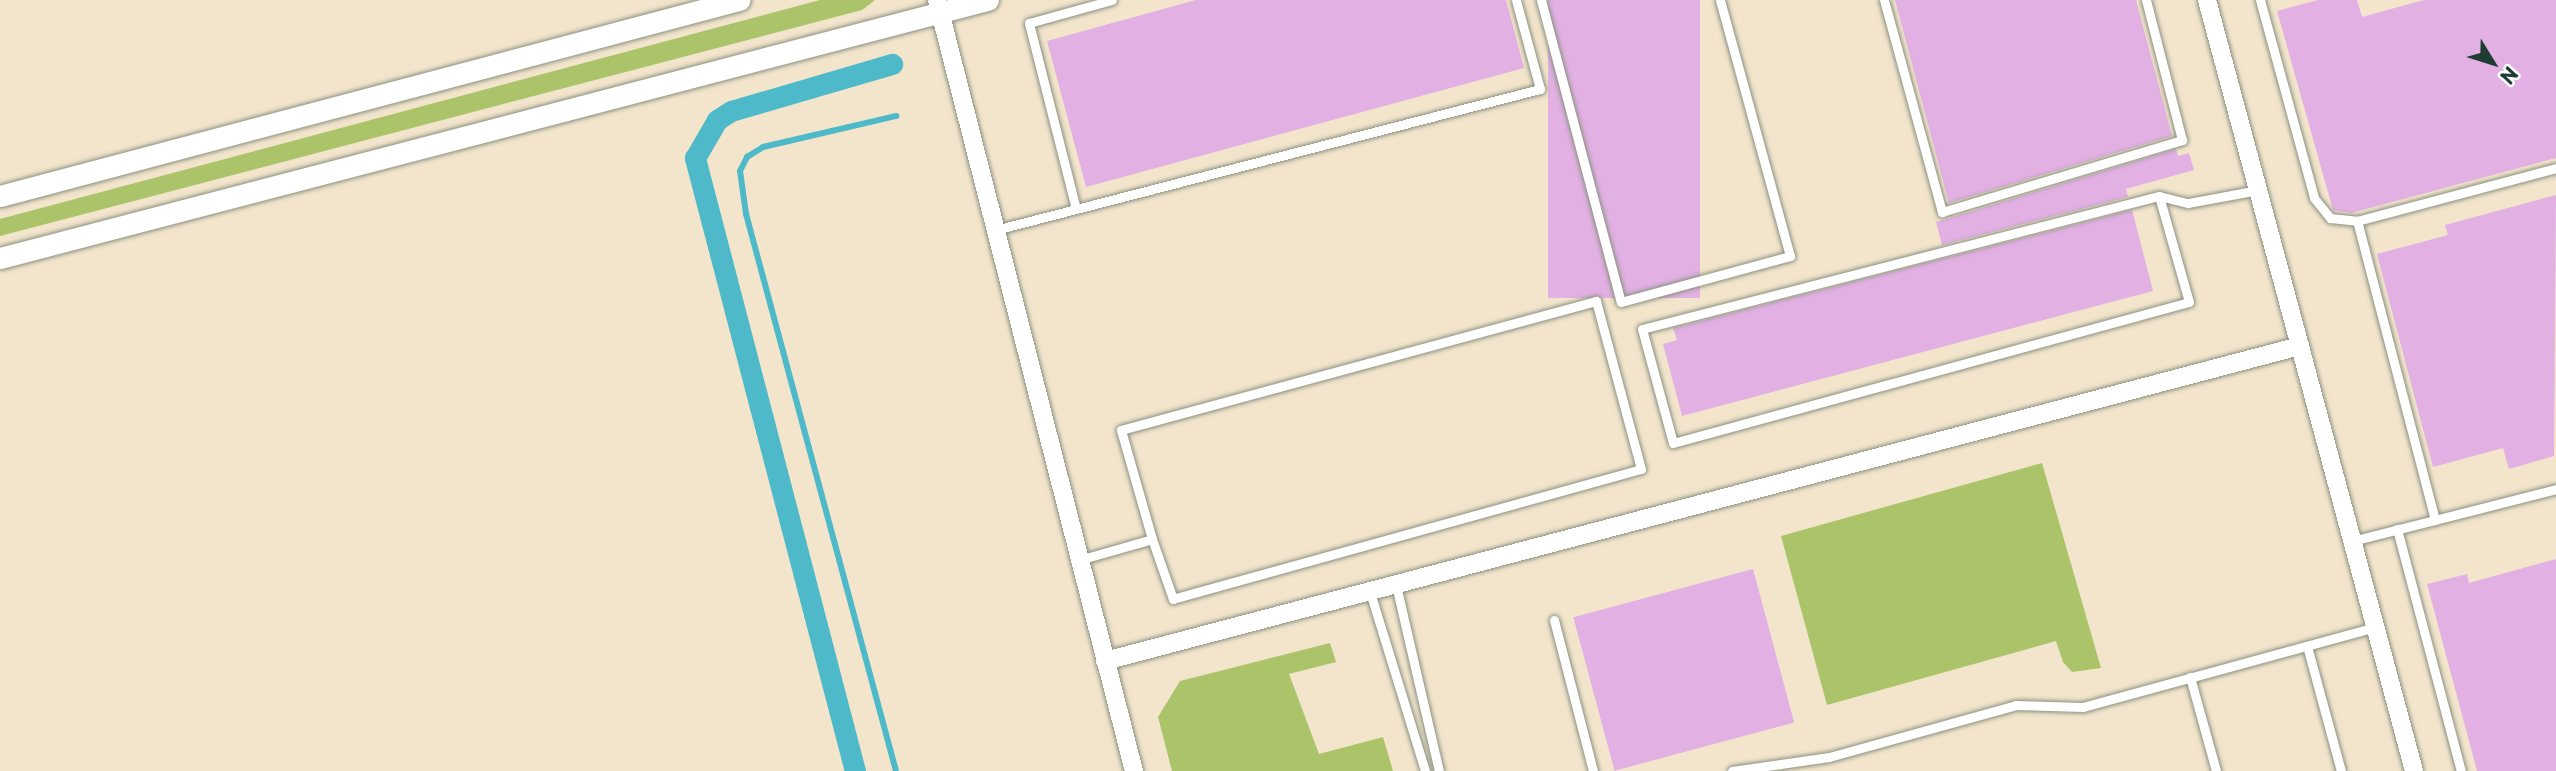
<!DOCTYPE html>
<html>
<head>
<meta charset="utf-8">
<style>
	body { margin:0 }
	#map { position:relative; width:2556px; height:771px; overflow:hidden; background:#f3e5cc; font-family:"Playpen Sans",sans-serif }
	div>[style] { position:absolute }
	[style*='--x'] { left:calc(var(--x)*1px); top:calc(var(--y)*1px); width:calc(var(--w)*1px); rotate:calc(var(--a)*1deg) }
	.green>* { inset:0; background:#abc369 }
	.stream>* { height:6px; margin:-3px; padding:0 3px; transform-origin:3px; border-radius:3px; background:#4ebac9 }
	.canal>* { height:21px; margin:-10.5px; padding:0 10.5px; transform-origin:10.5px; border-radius:10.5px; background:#4ebac9 }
	.building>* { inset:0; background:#e2b0e3; transform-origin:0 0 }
	.roads { filter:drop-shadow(0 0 2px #899180) drop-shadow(0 0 2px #899180) }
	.service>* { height:9px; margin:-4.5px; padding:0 4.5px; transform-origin:4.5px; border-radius:4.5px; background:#fff }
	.minor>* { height:18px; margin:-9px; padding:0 9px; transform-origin:9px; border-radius:9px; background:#fff }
	.tertiary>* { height:21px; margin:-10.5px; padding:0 10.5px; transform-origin:10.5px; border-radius:10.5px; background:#fff }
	span { translate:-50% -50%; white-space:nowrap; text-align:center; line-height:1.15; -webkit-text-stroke:7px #fff; paint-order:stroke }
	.north { position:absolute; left:2458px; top:28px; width:70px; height:70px; -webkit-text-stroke:5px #fff; paint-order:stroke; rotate:128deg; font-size:19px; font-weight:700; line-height:28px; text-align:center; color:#1f3d34 }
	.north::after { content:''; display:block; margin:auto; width:24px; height:32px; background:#1f3d34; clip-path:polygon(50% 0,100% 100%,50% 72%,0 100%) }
</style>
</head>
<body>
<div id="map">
	<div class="green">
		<i style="clip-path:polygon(820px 0,875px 0,862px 10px,0 236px,0 219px)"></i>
		<i style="clip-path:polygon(2042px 463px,2101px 668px,2072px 672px,2063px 662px,2056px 641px,1827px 705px,1781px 536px)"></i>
		<i style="clip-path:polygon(1330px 643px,1336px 662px,1289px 674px,1319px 754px,1383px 737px,1393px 771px,1172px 771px,1158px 717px,1180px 681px)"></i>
	</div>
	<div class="stream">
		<i style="--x:896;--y:771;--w:577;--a:-105.07"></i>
		<i style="--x:746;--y:214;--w:43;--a:-97.9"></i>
		<i style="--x:740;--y:171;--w:16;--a:-63"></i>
		<i style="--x:747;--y:157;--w:19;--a:-32"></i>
		<i style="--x:763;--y:147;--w:137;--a:-13.1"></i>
	</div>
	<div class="canal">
		<i style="--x:855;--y:771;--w:634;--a:-104.63"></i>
		<i style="--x:695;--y:158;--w:44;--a:-59.9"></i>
		<i style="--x:717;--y:120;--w:17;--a:-33"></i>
		<i style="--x:731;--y:111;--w:168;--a:-16.3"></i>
	</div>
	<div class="building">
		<i style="clip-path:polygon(1196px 0,1506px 0,1524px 68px,1086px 187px,1047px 41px)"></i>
		<i style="left:1548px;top:0;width:152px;height:298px"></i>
		<i style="clip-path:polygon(1895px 0,2136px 0,2172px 136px,1949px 203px)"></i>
		<i style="clip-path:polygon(2318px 0,2357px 0,2362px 17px,2424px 0,2556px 0,2556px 158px,2351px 213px,2333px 210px,2277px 11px)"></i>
		<i style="clip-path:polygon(2176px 149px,2178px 156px,2189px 153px,2194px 170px,2126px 189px,2128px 197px,1942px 245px,1936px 222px)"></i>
		<i style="clip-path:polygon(2556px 195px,2554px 456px,2509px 469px,2503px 448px,2433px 467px,2377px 254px,2448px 235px,2445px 225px)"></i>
		<i style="clip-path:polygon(2132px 210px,2153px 291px,1682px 416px,1663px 344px,1677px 340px,1673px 328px)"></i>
		<i style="clip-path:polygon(2556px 559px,2556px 771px,2477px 771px,2427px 584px,2467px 574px,2469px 583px)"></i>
		<i style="left:1753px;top:569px;width:159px;height:186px;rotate:75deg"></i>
	</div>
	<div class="roads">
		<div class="service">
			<i style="--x:1541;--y:0;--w:312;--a:75.2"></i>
			<i style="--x:1621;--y:302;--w:175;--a:-15.2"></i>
			<i style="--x:1790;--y:256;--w:265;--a:-105.3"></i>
			<i style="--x:1884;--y:0;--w:220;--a:74.7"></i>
			<i style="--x:1942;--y:212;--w:251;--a:-16.7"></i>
			<i style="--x:2182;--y:140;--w:145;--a:-104.4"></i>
			<i style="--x:2260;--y:0;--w:205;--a:74.7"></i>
			<i style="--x:2314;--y:198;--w:26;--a:51"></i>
			<i style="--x:2330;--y:218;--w:27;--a:6"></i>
			<i style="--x:2159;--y:196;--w:110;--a:74.2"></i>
			<i style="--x:2189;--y:302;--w:535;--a:164.72"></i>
			<i style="--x:1673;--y:443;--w:118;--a:-105.2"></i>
			<i style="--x:1642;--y:329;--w:534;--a:-14.43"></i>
			<i style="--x:2159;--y:196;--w:30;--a:14"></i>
			<i style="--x:2188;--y:203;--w:71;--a:-10.5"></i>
			<i style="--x:1076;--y:209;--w:192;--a:-104.2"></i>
			<i style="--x:1029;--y:23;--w:86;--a:-15.5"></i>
			<i style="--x:995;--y:230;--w:563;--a:-14.51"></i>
			<i style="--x:1540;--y:89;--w:92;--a:-105.1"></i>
			<i style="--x:2435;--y:520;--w:309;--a:-104.6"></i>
			<i style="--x:2357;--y:221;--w:206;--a:-14.9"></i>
			<i style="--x:2397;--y:529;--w:250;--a:75.2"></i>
			<i style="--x:2352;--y:541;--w:211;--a:-14.3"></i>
			<i style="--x:1079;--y:560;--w:76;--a:-16"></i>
			<i style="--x:1152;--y:539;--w:113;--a:-105.9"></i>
			<i style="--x:1121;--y:430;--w:492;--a:-15.2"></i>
			<i style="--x:1596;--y:301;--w:174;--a:75"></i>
			<i style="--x:1641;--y:469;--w:486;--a:164.5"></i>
			<i style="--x:1173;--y:599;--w:64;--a:-109.3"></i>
			<i style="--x:1396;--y:585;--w:191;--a:77"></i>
			<i style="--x:1370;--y:592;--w:187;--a:72.9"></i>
			<i style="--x:1554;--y:620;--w:156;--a:75.5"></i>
			<i style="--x:2307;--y:646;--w:130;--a:74.8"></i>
			<i style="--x:2190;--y:677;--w:98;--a:74.5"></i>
			<i style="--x:1732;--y:771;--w:98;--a:-8.2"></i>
			<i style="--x:1829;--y:757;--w:194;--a:-15.5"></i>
			<i style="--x:2016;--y:705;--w:67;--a:1.7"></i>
			<i style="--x:2083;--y:707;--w:303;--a:-15.3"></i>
		</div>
		<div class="minor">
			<i style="--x:937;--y:0;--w:796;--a:75.67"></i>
			<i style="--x:2207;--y:0;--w:798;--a:74.97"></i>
			<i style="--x:1105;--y:661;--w:1236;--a:-14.77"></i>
		</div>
		<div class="tertiary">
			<i style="--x:0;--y:196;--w:765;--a:-14.85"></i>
			<i style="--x:0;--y:258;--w:1021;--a:-14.64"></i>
		</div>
	</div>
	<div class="north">N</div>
</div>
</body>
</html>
